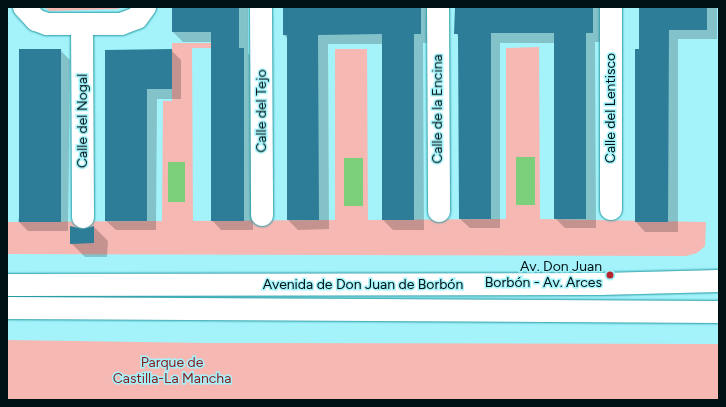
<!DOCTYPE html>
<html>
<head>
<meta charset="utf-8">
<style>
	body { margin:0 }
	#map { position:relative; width:726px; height:407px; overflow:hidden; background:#a4f3fb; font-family:Figtree,sans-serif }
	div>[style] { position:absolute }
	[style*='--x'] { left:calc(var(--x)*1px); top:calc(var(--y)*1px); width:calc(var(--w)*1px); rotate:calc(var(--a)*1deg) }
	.green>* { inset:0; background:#f6b8b3 }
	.water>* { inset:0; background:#7cd07b; transform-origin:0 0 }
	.shadow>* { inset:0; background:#0003 }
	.building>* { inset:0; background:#2d7d98; transform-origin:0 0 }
	.roads { filter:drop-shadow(0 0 1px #2196a0) drop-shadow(0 0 1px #2196a0) }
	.minor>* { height:22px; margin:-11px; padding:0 11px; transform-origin:11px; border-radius:11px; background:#fff }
	.dots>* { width:11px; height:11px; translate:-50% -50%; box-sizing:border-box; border:2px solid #a4f3fb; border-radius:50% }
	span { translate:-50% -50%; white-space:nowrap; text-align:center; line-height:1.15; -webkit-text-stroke:3px #a4f3fb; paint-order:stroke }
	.street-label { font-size:14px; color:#001113 }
	.poi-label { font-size:14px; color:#001113 }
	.right { translate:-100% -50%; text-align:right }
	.park-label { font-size:14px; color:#861e22 }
	.frame { position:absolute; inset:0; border:8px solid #001113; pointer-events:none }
</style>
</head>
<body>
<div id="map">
	<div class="green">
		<i style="clip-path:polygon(44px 7px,121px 7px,118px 9px,50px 11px)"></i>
		<i style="clip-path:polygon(172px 43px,216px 43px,216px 48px,192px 48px,193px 221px,335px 220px,335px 49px,367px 49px,368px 220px,506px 219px,506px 48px,539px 47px,540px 219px,706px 222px,705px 246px,697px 253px,686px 256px,7px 254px,7px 222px,162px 221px,163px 106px,163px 101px,172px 101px)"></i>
		<i style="clip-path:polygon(7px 340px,207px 343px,719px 344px,719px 400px,7px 400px)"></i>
	</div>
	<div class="water">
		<i style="left:516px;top:157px;width:19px;height:48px"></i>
		<i style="left:344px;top:158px;width:19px;height:48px"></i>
		<i style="left:185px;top:162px;width:40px;height:17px;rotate:90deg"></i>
	</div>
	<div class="shadow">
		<i style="clip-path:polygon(173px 7px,248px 7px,248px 53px,254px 59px,253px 230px,221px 230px,212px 220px,212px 42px,183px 42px,173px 32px)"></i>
		<i style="clip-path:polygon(284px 7px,429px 7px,430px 43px,423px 43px,424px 230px,393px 230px,383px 220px,383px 44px,328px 44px,329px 229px,298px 230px,288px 220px,288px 39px,284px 35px)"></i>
		<i style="clip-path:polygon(456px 7px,602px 7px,602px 42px,595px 42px,596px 228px,565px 228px,555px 218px,555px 43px,500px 43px,500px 228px,470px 228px,460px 219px,459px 37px,456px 33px)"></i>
		<i style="clip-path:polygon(640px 7px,717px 7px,717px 39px,678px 39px,678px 232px,645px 232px,636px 222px)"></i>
		<i style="clip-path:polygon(60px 50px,70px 60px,68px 231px,28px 231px,18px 221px)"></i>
		<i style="clip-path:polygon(171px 50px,181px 60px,181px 99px,157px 99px,156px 230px,116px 230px,106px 221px,106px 51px)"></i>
		<i style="clip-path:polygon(94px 227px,108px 241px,107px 257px,85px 257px,71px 243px,83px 230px)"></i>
	</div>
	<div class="building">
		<i style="clip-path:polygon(172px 7px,239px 7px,239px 48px,244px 48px,244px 221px,211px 221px,211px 32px,172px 32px)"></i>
		<i style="clip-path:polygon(283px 7px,421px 7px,421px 34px,414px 34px,414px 220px,382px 220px,382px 34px,318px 35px,319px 220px,287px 220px,287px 35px,283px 35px)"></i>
		<i style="clip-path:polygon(455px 7px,593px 7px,593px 33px,586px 33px,586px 219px,554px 219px,554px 33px,491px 33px,491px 219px,459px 219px,458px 34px,454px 34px)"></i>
		<i style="clip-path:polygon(639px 7px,707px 7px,707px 30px,669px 30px,668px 222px,635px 222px,635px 49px,639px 49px)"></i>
		<i style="left:19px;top:49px;width:42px;height:173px"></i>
		<i style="clip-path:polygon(172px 49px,172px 89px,147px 89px,147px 221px,105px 221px,105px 50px)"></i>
		<i style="clip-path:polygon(70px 226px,83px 229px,94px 226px,94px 243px,70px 244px)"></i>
	</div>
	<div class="roads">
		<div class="minor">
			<i style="--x:24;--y:7;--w:18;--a:47"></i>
			<i style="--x:36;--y:20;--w:12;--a:20"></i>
			<i style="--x:47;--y:24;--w:74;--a:0"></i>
			<i style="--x:121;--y:24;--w:17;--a:-21"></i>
			<i style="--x:137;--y:18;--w:14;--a:-54"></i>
			<i style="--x:261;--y:7;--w:208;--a:89.7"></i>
			<i style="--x:438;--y:7;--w:204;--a:89.7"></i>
			<i style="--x:611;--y:7;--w:202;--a:90"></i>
			<i style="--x:82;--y:24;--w:193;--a:89.7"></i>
			<i style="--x:7;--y:285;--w:593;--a:-0.1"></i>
			<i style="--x:600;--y:284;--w:119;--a:-1.4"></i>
			<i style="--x:7;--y:308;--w:712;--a:0.32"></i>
		</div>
	</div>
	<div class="dots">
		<i style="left:610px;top:275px;background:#b5242d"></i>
	</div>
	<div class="street-label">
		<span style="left:611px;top:108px;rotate:-90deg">Calle del Lentisco</span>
		<span style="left:438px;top:109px;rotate:-90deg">Calle de la Encina</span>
		<span style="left:262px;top:111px;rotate:-90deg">Calle del Tejo</span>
		<span style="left:83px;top:121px;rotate:-90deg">Calle del Nogal</span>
		<span style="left:363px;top:285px">Avenida de Don Juan de Borbón</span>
	</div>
	<div class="poi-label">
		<span class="right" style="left:602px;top:275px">Av. Don Juan<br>Borbón - Av. Arces</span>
	</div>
	<div class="park-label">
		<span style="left:172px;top:371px">Parque de<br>Castilla-La Mancha</span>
	</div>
	<div class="frame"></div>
</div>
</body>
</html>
